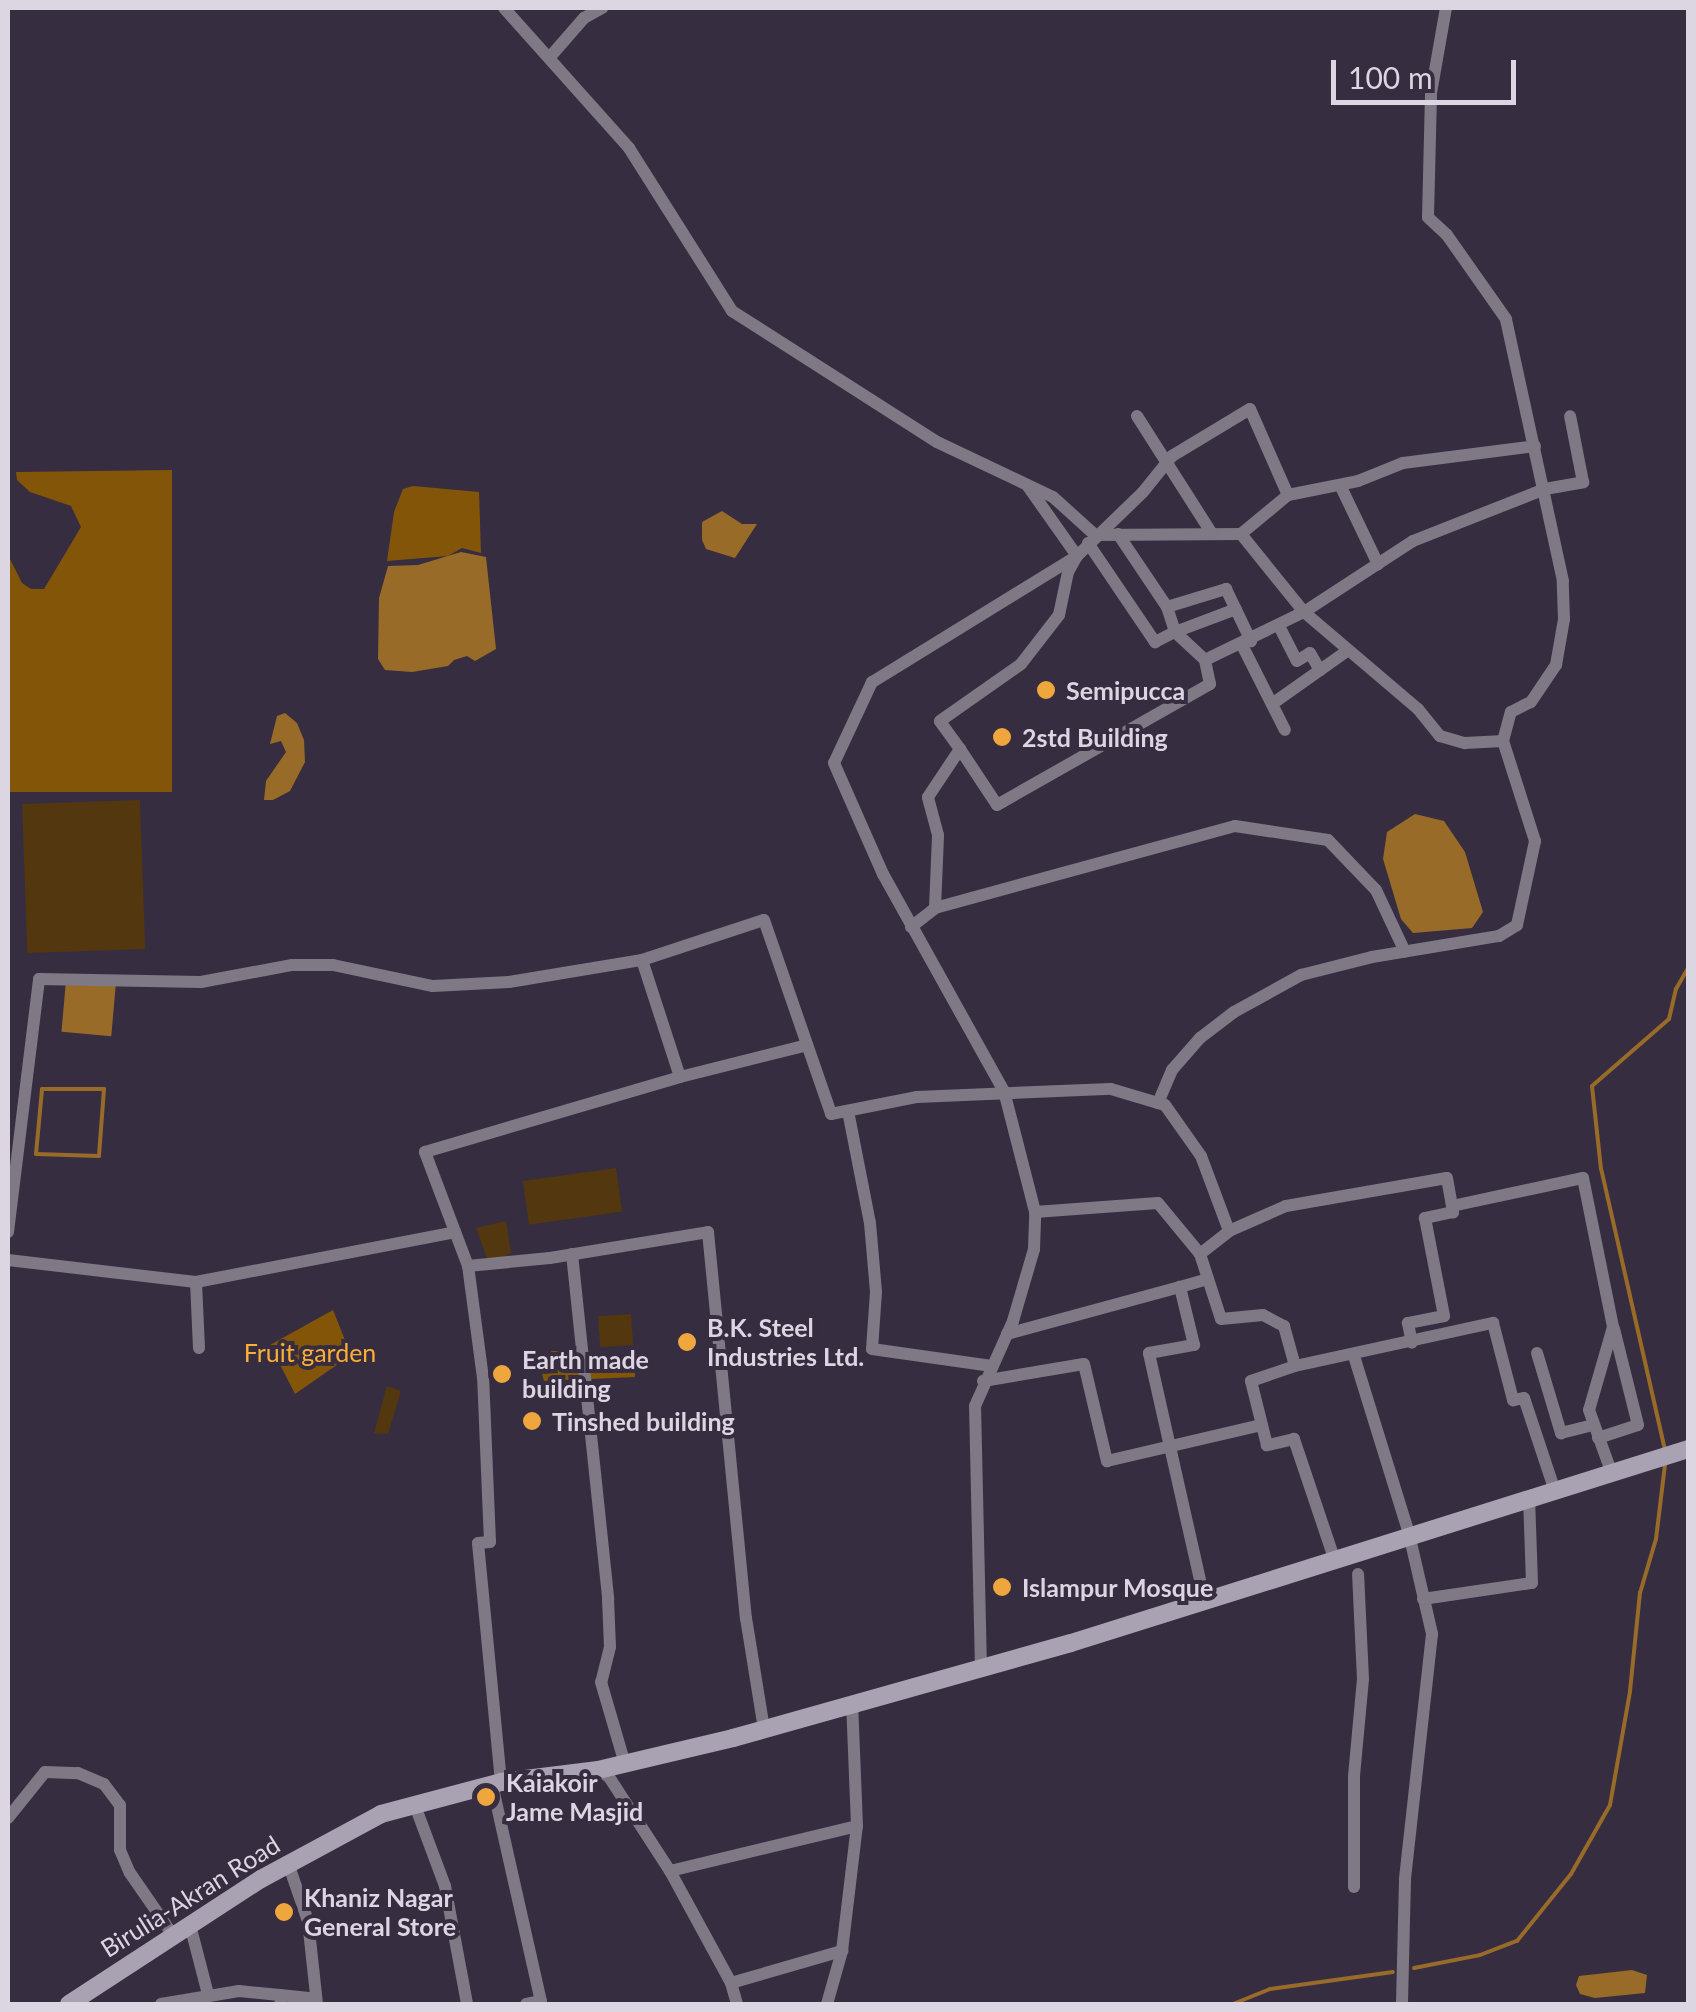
<!DOCTYPE html>
<html>
<head>
<meta charset="utf-8">
<style>
	body { margin:0 }
	#map { position:relative; width:1696px; height:2012px; overflow:hidden; background:#372d41; font-family:Lato,sans-serif }
	div>[style] { position:absolute }
	[style*='--x'] { left:calc(var(--x)*1px); top:calc(var(--y)*1px); width:calc(var(--w)*1px); rotate:calc(var(--a)*1deg) }
	.green>* { inset:0; background:#52370f; transform-origin:0 0 }
	.forest>* { inset:0; background:#825509 }
	.water>* { inset:0; background:#996b28; transform-origin:0 0 }
	.stream>* { height:4px; margin:-2px; padding:0 2px; transform-origin:2px; border-radius:2px; background:#996b28 }
	.street>* { height:12px; margin:-6px; padding:0 6px; transform-origin:6px; border-radius:6px; background:#7e7984 }
	.secondary>* { height:18px; margin:-9px; padding:0 9px; transform-origin:9px; border-radius:9px; background:#a9a2b2 }
	.dots>* { width:28px; height:28px; translate:-50% -50%; box-sizing:border-box; border:5px solid #372d41; border-radius:50% }
	span { translate:-50% -50%; white-space:nowrap; text-align:center; line-height:1.15; -webkit-text-stroke:8px #372d41; paint-order:stroke }
	.poi-label { font-size:25px; color:#dcd6e2; font-weight:700 }
	.left { translate:0 -50%; text-align:left }
	.park-label { font-size:25px; color:#fcae37 }
	.street-label { font-size:25px; color:#dcd6e2 }
	.frame { position:absolute; inset:0; border:10px solid #dcd6e2; pointer-events:none }
	.scale { position:absolute; left:1331px; top:60px; width:185px; height:45px; box-sizing:border-box; border:5px solid #dcd6e2; border-top:0; padding-left:12px; font-size:30px; line-height:35px; white-space:nowrap; color:#dcd6e2; -webkit-text-stroke:8px #372d41; paint-order:stroke }
</style>
</head>
<body>
<div id="map">
	<div class="green">
		<i style="left:140px;top:800px;width:149px;height:118px;rotate:88deg"></i>
		<i style="left:616px;top:1168px;width:44px;height:94px;rotate:82deg"></i>
		<i style="clip-path:polygon(506px 1221px,511px 1253px,489px 1264px,476px 1228px)"></i>
		<i style="left:631px;top:1314px;width:31px;height:33px;rotate:86deg"></i>
		<i style="clip-path:polygon(387px 1386px,401px 1391px,388px 1434px,374px 1433px)"></i>
	</div>
	<div class="forest">
		<i style="clip-path:polygon(172px 470px,172px 792px,8px 792px,8px 555px,22px 583px,31px 589px,44px 589px,81px 527px,71px 506px,30px 492px,17px 480px,16px 472px)"></i>
		<i style="clip-path:polygon(413px 486px,479px 492px,481px 553px,462px 548px,448px 556px,387px 561px,394px 512px,403px 489px)"></i>
		<i style="clip-path:polygon(333px 1310px,351px 1355px,295px 1394px,270px 1345px)"></i>
		<i style="clip-path:polygon(551px 1351px,589px 1352px,604px 1364px,635px 1363px,635px 1377px,544px 1381px,542px 1374px,558px 1373px)"></i>
	</div>
	<div class="water">
		<i style="clip-path:polygon(722px 511px,742px 524px,757px 524px,735px 558px,706px 549px,702px 540px,702px 522px)"></i>
		<i style="clip-path:polygon(461px 552px,486px 557px,496px 649px,475px 661px,467px 656px,454px 660px,448px 666px,412px 672px,385px 670px,378px 659px,379px 598px,388px 566px,418px 565px)"></i>
		<i style="clip-path:polygon(285px 713px,297px 723px,304px 740px,305px 762px,290px 791px,273px 800px,264px 800px,266px 781px,286px 752px,281px 741px,270px 744px,277px 716px)"></i>
		<i style="clip-path:polygon(1415px 814px,1444px 821px,1465px 852px,1483px 912px,1472px 928px,1413px 933px,1401px 919px,1383px 859px,1387px 832px)"></i>
		<i style="left:66px;top:980px;width:50px;height:52px;rotate:5deg"></i>
		<i style="clip-path:polygon(1632px 1970px,1647px 1975px,1645px 1993px,1595px 1998px,1580px 1994px,1576px 1985px,1579px 1976px)"></i>
	</div>
	<div class="stream">
		<i style="--x:42;--y:1089;--w:62;--a:0"></i>
		<i style="--x:104;--y:1089;--w:67;--a:94.3"></i>
		<i style="--x:99;--y:1156;--w:63;--a:-178.2"></i>
		<i style="--x:36;--y:1154;--w:65;--a:-84.7"></i>
		<i style="--x:1665;--y:1450;--w:288;--a:-102.8"></i>
		<i style="--x:1601;--y:1169;--w:83;--a:-96.2"></i>
		<i style="--x:1592;--y:1086;--w:102;--a:-41"></i>
		<i style="--x:1669;--y:1019;--w:31;--a:-77"></i>
		<i style="--x:1676;--y:989;--w:24;--a:-60"></i>
		<i style="--x:1414;--y:1968;--w:67;--a:-11.1"></i>
		<i style="--x:1480;--y:1955;--w:40;--a:-21"></i>
		<i style="--x:1517;--y:1941;--w:86;--a:-51.1"></i>
		<i style="--x:1571;--y:1874;--w:79;--a:-60.5"></i>
		<i style="--x:1610;--y:1805;--w:116;--a:-80"></i>
		<i style="--x:1630;--y:1691;--w:99;--a:-84.2"></i>
		<i style="--x:1640;--y:1593;--w:56;--a:-73.5"></i>
		<i style="--x:1656;--y:1539;--w:75;--a:-83.1"></i>
		<i style="--x:1233;--y:2004;--w:40;--a:-22"></i>
		<i style="--x:1270;--y:1989;--w:124;--a:-7.9"></i>
	</div>
	<div class="street">
		<i style="--x:504;--y:8;--w:188;--a:48.2"></i>
		<i style="--x:629;--y:148;--w:193;--a:57.7"></i>
		<i style="--x:732;--y:311;--w:243;--a:32.6"></i>
		<i style="--x:937;--y:442;--w:128;--a:25.4"></i>
		<i style="--x:1053;--y:497;--w:57;--a:42.1"></i>
		<i style="--x:1095;--y:535;--w:146;--a:-0.4"></i>
		<i style="--x:1241;--y:534;--w:100;--a:51.1"></i>
		<i style="--x:1304;--y:612;--w:150;--a:40.4"></i>
		<i style="--x:1418;--y:709;--w:35;--a:51"></i>
		<i style="--x:1440;--y:736;--w:26;--a:16"></i>
		<i style="--x:1465;--y:743;--w:38;--a:-3"></i>
		<i style="--x:550;--y:57;--w:52;--a:-48.9"></i>
		<i style="--x:584;--y:18;--w:21;--a:-29"></i>
		<i style="--x:1137;--y:416;--w:138;--a:57.5"></i>
		<i style="--x:1027;--y:485;--w:87;--a:54.8"></i>
		<i style="--x:1077;--y:556;--w:92;--a:-44.1"></i>
		<i style="--x:1143;--y:492;--w:46;--a:-51.1"></i>
		<i style="--x:1172;--y:456;--w:91;--a:-31.1"></i>
		<i style="--x:1250;--y:409;--w:94;--a:66.2"></i>
		<i style="--x:1288;--y:495;--w:61;--a:140.3"></i>
		<i style="--x:1340;--y:485;--w:88;--a:64.3"></i>
		<i style="--x:1288;--y:495;--w:71;--a:-11.3"></i>
		<i style="--x:1358;--y:481;--w:48;--a:-21.8"></i>
		<i style="--x:1403;--y:463;--w:133;--a:-7.3"></i>
		<i style="--x:1118;--y:534;--w:88;--a:56.1"></i>
		<i style="--x:1167;--y:607;--w:62;--a:-17"></i>
		<i style="--x:1226;--y:589;--w:58;--a:64.3"></i>
		<i style="--x:1088;--y:543;--w:120;--a:55.9"></i>
		<i style="--x:1155;--y:642;--w:22;--a:-27"></i>
		<i style="--x:1175;--y:632;--w:41;--a:43"></i>
		<i style="--x:1167;--y:607;--w:26;--a:72"></i>
		<i style="--x:1175;--y:632;--w:65;--a:-20.7"></i>
		<i style="--x:1279;--y:626;--w:39;--a:63"></i>
		<i style="--x:1297;--y:661;--w:15;--a:-32"></i>
		<i style="--x:1310;--y:653;--w:20;--a:60"></i>
		<i style="--x:1242;--y:645;--w:95;--a:63.2"></i>
		<i style="--x:1272;--y:704;--w:92;--a:-35.2"></i>
		<i style="--x:960;--y:749;--w:34;--a:-126"></i>
		<i style="--x:940;--y:721;--w:99;--a:-35.1"></i>
		<i style="--x:1021;--y:664;--w:62;--a:-52.2"></i>
		<i style="--x:1059;--y:615;--w:44;--a:-78.2"></i>
		<i style="--x:1068;--y:572;--w:18;--a:-61"></i>
		<i style="--x:1077;--y:556;--w:241;--a:148.4"></i>
		<i style="--x:872;--y:682;--w:89;--a:115.1"></i>
		<i style="--x:834;--y:763;--w:121;--a:66.2"></i>
		<i style="--x:883;--y:874;--w:248;--a:60.9"></i>
		<i style="--x:1004;--y:1091;--w:125;--a:75.6"></i>
		<i style="--x:1035;--y:1212;--w:123;--a:-4.2"></i>
		<i style="--x:1158;--y:1203;--w:66;--a:50.5"></i>
		<i style="--x:1200;--y:1254;--w:68;--a:72.1"></i>
		<i style="--x:1221;--y:1319;--w:42;--a:-5.4"></i>
		<i style="--x:1263;--y:1315;--w:24;--a:28"></i>
		<i style="--x:1284;--y:1326;--w:41;--a:74.6"></i>
		<i style="--x:935;--y:908;--w:311;--a:-15.3"></i>
		<i style="--x:1235;--y:826;--w:94;--a:8.6"></i>
		<i style="--x:1328;--y:840;--w:69;--a:46.2"></i>
		<i style="--x:1376;--y:890;--w:68;--a:64.9"></i>
		<i style="--x:911;--y:927;--w:31;--a:-38"></i>
		<i style="--x:935;--y:908;--w:73;--a:-87.6"></i>
		<i style="--x:938;--y:835;--w:39;--a:-105"></i>
		<i style="--x:928;--y:797;--w:58;--a:-56.3"></i>
		<i style="--x:960;--y:749;--w:67;--a:56.5"></i>
		<i style="--x:997;--y:805;--w:245;--a:-29.6"></i>
		<i style="--x:1210;--y:684;--w:25;--a:-102"></i>
		<i style="--x:1205;--y:660;--w:110;--a:-25.9"></i>
		<i style="--x:1304;--y:612;--w:130;--a:-33.1"></i>
		<i style="--x:1413;--y:541;--w:142;--a:-21.5"></i>
		<i style="--x:1545;--y:489;--w:39;--a:-10"></i>
		<i style="--x:1583;--y:482;--w:67;--a:-101.1"></i>
		<i style="--x:642;--y:960;--w:123;--a:72"></i>
		<i style="--x:680;--y:1077;--w:131;--a:-14.1"></i>
		<i style="--x:1158;--y:1103;--w:36;--a:-67"></i>
		<i style="--x:1172;--y:1070;--w:43;--a:-48.8"></i>
		<i style="--x:1200;--y:1038;--w:43;--a:-37.4"></i>
		<i style="--x:1234;--y:1012;--w:77;--a:-28.9"></i>
		<i style="--x:1301;--y:975;--w:73;--a:-14.2"></i>
		<i style="--x:1372;--y:957;--w:129;--a:-9.4"></i>
		<i style="--x:1499;--y:936;--w:21;--a:-31"></i>
		<i style="--x:1517;--y:925;--w:86;--a:-77.9"></i>
		<i style="--x:1535;--y:841;--w:105;--a:-107.7"></i>
		<i style="--x:1503;--y:741;--w:30;--a:-75"></i>
		<i style="--x:1511;--y:712;--w:22;--a:-27"></i>
		<i style="--x:1531;--y:702;--w:45;--a:-56"></i>
		<i style="--x:1556;--y:665;--w:47;--a:-80.1"></i>
		<i style="--x:1564;--y:619;--w:38;--a:-92"></i>
		<i style="--x:1563;--y:581;--w:268;--a:-102.3"></i>
		<i style="--x:1506;--y:319;--w:103;--a:-125.1"></i>
		<i style="--x:1447;--y:235;--w:26;--a:-137"></i>
		<i style="--x:1428;--y:217;--w:124;--a:-88.6"></i>
		<i style="--x:1431;--y:93;--w:86;--a:-80"></i>
		<i style="--x:848;--y:1111;--w:114;--a:78.9"></i>
		<i style="--x:870;--y:1223;--w:69;--a:85"></i>
		<i style="--x:876;--y:1292;--w:57;--a:94"></i>
		<i style="--x:872;--y:1349;--w:121;--a:8.1"></i>
		<i style="--x:1452;--y:1206;--w:134;--a:-12.1"></i>
		<i style="--x:1583;--y:1178;--w:152;--a:78.6"></i>
		<i style="--x:1613;--y:1327;--w:86;--a:106.1"></i>
		<i style="--x:1589;--y:1410;--w:68;--a:70.2"></i>
		<i style="--x:8;--y:1232;--w:255;--a:-83"></i>
		<i style="--x:39;--y:979;--w:162;--a:1.1"></i>
		<i style="--x:201;--y:982;--w:93;--a:-10.6"></i>
		<i style="--x:292;--y:965;--w:41;--a:0"></i>
		<i style="--x:333;--y:965;--w:102;--a:11.9"></i>
		<i style="--x:433;--y:986;--w:76;--a:-3"></i>
		<i style="--x:509;--y:982;--w:135;--a:-9.4"></i>
		<i style="--x:642;--y:960;--w:128;--a:-18.2"></i>
		<i style="--x:764;--y:920;--w:205;--a:70.9"></i>
		<i style="--x:831;--y:1114;--w:88;--a:-11.2"></i>
		<i style="--x:917;--y:1097;--w:194;--a:-2.4"></i>
		<i style="--x:1111;--y:1089;--w:56;--a:16.5"></i>
		<i style="--x:1165;--y:1105;--w:62;--a:54.8"></i>
		<i style="--x:1201;--y:1156;--w:80;--a:69.5"></i>
		<i style="--x:572;--y:1254;--w:347;--a:84"></i>
		<i style="--x:608;--y:1599;--w:48;--a:87.6"></i>
		<i style="--x:610;--y:1647;--w:36;--a:104"></i>
		<i style="--x:601;--y:1682;--w:85;--a:73.7"></i>
		<i style="--x:1200;--y:1254;--w:37;--a:-38"></i>
		<i style="--x:1229;--y:1231;--w:62;--a:-23.7"></i>
		<i style="--x:1286;--y:1206;--w:163;--a:-9.9"></i>
		<i style="--x:1447;--y:1178;--w:35;--a:80"></i>
		<i style="--x:1453;--y:1212;--w:29;--a:168"></i>
		<i style="--x:1425;--y:1218;--w:100;--a:79"></i>
		<i style="--x:1444;--y:1316;--w:37;--a:169"></i>
		<i style="--x:1408;--y:1323;--w:20;--a:79"></i>
		<i style="--x:8;--y:1260;--w:189;--a:6.7"></i>
		<i style="--x:468;--y:1266;--w:122;--a:-110.7"></i>
		<i style="--x:425;--y:1152;--w:266;--a:-16.4"></i>
		<i style="--x:1007;--y:1334;--w:179;--a:-15.2"></i>
		<i style="--x:199;--y:1348;--w:66;--a:-92.6"></i>
		<i style="--x:196;--y:1282;--w:264;--a:-10.9"></i>
		<i style="--x:1537;--y:1353;--w:84;--a:73.3"></i>
		<i style="--x:1561;--y:1433;--w:33;--a:-14"></i>
		<i style="--x:1354;--y:1356;--w:186;--a:72.8"></i>
		<i style="--x:1409;--y:1534;--w:103;--a:77"></i>
		<i style="--x:1432;--y:1634;--w:247;--a:96.3"></i>
		<i style="--x:1405;--y:1880;--w:124;--a:91.4"></i>
		<i style="--x:983;--y:1381;--w:102;--a:-9.6"></i>
		<i style="--x:1084;--y:1364;--w:100;--a:76.7"></i>
		<i style="--x:1107;--y:1461;--w:159;--a:-13.1"></i>
		<i style="--x:1598;--y:1438;--w:42;--a:-18"></i>
		<i style="--x:1638;--y:1425;--w:99;--a:-104"></i>
		<i style="--x:1335;--y:1561;--w:129;--a:-108.6"></i>
		<i style="--x:1294;--y:1439;--w:28;--a:167"></i>
		<i style="--x:1267;--y:1445;--w:66;--a:-104"></i>
		<i style="--x:1251;--y:1381;--w:46;--a:-18.8"></i>
		<i style="--x:1295;--y:1366;--w:203;--a:-12.3"></i>
		<i style="--x:1493;--y:1323;--w:80;--a:75.4"></i>
		<i style="--x:1513;--y:1400;--w:11;--a:-10"></i>
		<i style="--x:1524;--y:1398;--w:98;--a:71.6"></i>
		<i style="--x:1423;--y:1599;--w:110;--a:-8.4"></i>
		<i style="--x:1532;--y:1583;--w:84;--a:-92"></i>
		<i style="--x:1205;--y:1602;--w:255;--a:-102.7"></i>
		<i style="--x:1149;--y:1353;--w:46;--a:-10.1"></i>
		<i style="--x:1194;--y:1345;--w:60;--a:-103.6"></i>
		<i style="--x:1180;--y:1287;--w:29;--a:-16"></i>
		<i style="--x:981;--y:1669;--w:263;--a:-91.3"></i>
		<i style="--x:975;--y:1406;--w:93;--a:-65.9"></i>
		<i style="--x:1013;--y:1321;--w:75;--a:-73.7"></i>
		<i style="--x:1034;--y:1249;--w:37;--a:-88"></i>
		<i style="--x:598;--y:1770;--w:13;--a:32"></i>
		<i style="--x:609;--y:1777;--w:112;--a:57"></i>
		<i style="--x:670;--y:1871;--w:128;--a:61.4"></i>
		<i style="--x:731;--y:1983;--w:22;--a:74"></i>
		<i style="--x:501;--y:1782;--w:240;--a:-95.5"></i>
		<i style="--x:478;--y:1543;--w:12;--a:-5"></i>
		<i style="--x:490;--y:1542;--w:164;--a:-92.4"></i>
		<i style="--x:483;--y:1378;--w:113;--a:-97.6"></i>
		<i style="--x:468;--y:1266;--w:82;--a:-5.6"></i>
		<i style="--x:550;--y:1258;--w:160;--a:-9.3"></i>
		<i style="--x:708;--y:1232;--w:388;--a:84.4"></i>
		<i style="--x:746;--y:1618;--w:112;--a:80.8"></i>
		<i style="--x:492;--y:1784;--w:222;--a:77.3"></i>
		<i style="--x:541;--y:2001;--w:15;--a:169"></i>
		<i style="--x:414;--y:1803;--w:89;--a:69.5"></i>
		<i style="--x:445;--y:1886;--w:120;--a:79.4"></i>
		<i style="--x:8;--y:1818;--w:59;--a:-51.2"></i>
		<i style="--x:45;--y:1772;--w:33;--a:2"></i>
		<i style="--x:78;--y:1773;--w:28;--a:23"></i>
		<i style="--x:104;--y:1784;--w:26;--a:53"></i>
		<i style="--x:120;--y:1805;--w:45;--a:90"></i>
		<i style="--x:120;--y:1850;--w:25;--a:67"></i>
		<i style="--x:130;--y:1873;--w:75;--a:55.3"></i>
		<i style="--x:288;--y:1863;--w:61;--a:71"></i>
		<i style="--x:308;--y:1921;--w:83;--a:83.8"></i>
		<i style="--x:670;--y:1871;--w:192;--a:-13.5"></i>
		<i style="--x:857;--y:1826;--w:123;--a:-92.3"></i>
		<i style="--x:1354;--y:1887;--w:111;--a:-90"></i>
		<i style="--x:1354;--y:1776;--w:97;--a:-84.7"></i>
		<i style="--x:1363;--y:1679;--w:105;--a:-92.7"></i>
		<i style="--x:190;--y:1925;--w:71;--a:75.4"></i>
		<i style="--x:731;--y:1983;--w:116;--a:-16.1"></i>
		<i style="--x:842;--y:1951;--w:126;--a:-83.2"></i>
		<i style="--x:161;--y:2004;--w:79;--a:-9.5"></i>
		<i style="--x:239;--y:1991;--w:41;--a:5.6"></i>
		<i style="--x:281;--y:2004;--w:9;--a:-96"></i>
		<i style="--x:280;--y:1995;--w:36;--a:6"></i>
		<i style="--x:827;--y:2004;--w:55;--a:-74.2"></i>
	</div>
	<div class="secondary">
		<i style="--x:69;--y:2004;--w:229;--a:-33.1"></i>
		<i style="--x:261;--y:1879;--w:136;--a:-28.4"></i>
		<i style="--x:381;--y:1814;--w:124;--a:-14.9"></i>
		<i style="--x:501;--y:1782;--w:98;--a:-7.1"></i>
		<i style="--x:598;--y:1770;--w:139;--a:-13.3"></i>
		<i style="--x:733;--y:1738;--w:351;--a:-15.7"></i>
		<i style="--x:1071;--y:1643;--w:647;--a:-17.45"></i>
	</div>
	<div class="dots">
		<i style="left:1046px;top:690px;background:#efa73d"></i>
		<i style="left:1002px;top:737px;background:#efa73d"></i>
		<i style="left:687px;top:1342px;background:#efa73d"></i>
		<i style="left:502px;top:1374px;background:#efa73d"></i>
		<i style="left:532px;top:1421px;background:#efa73d"></i>
		<i style="left:1002px;top:1587px;background:#efa73d"></i>
		<i style="left:486px;top:1797px;background:#efa73d"></i>
		<i style="left:284px;top:1912px;background:#efa73d"></i>
	</div>
	<div class="poi-label">
		<span class="left" style="left:1066px;top:690px">Semipucca</span>
		<span class="left" style="left:1022px;top:737px">2std Building</span>
		<span class="left" style="left:707px;top:1342px">B.K. Steel<br>Industries Ltd.</span>
		<span class="left" style="left:522px;top:1374px">Earth made<br>building</span>
		<span class="left" style="left:552px;top:1421px">Tinshed building</span>
		<span class="left" style="left:1022px;top:1587px">Islampur Mosque</span>
		<span class="left" style="left:506px;top:1797px">Kaiakoir<br>Jame Masjid</span>
		<span class="left" style="left:304px;top:1912px">Khaniz Nagar<br>General Store</span>
	</div>
	<div class="park-label">
		<span style="left:310px;top:1352px">Fruit garden</span>
	</div>
	<div class="street-label">
		<span style="left:190px;top:1896px;rotate:-32deg">Birulia-Akran Road</span>
	</div>
	<div class="frame"></div>
	<div class="scale">100 m</div>
</div>
</body>
</html>
